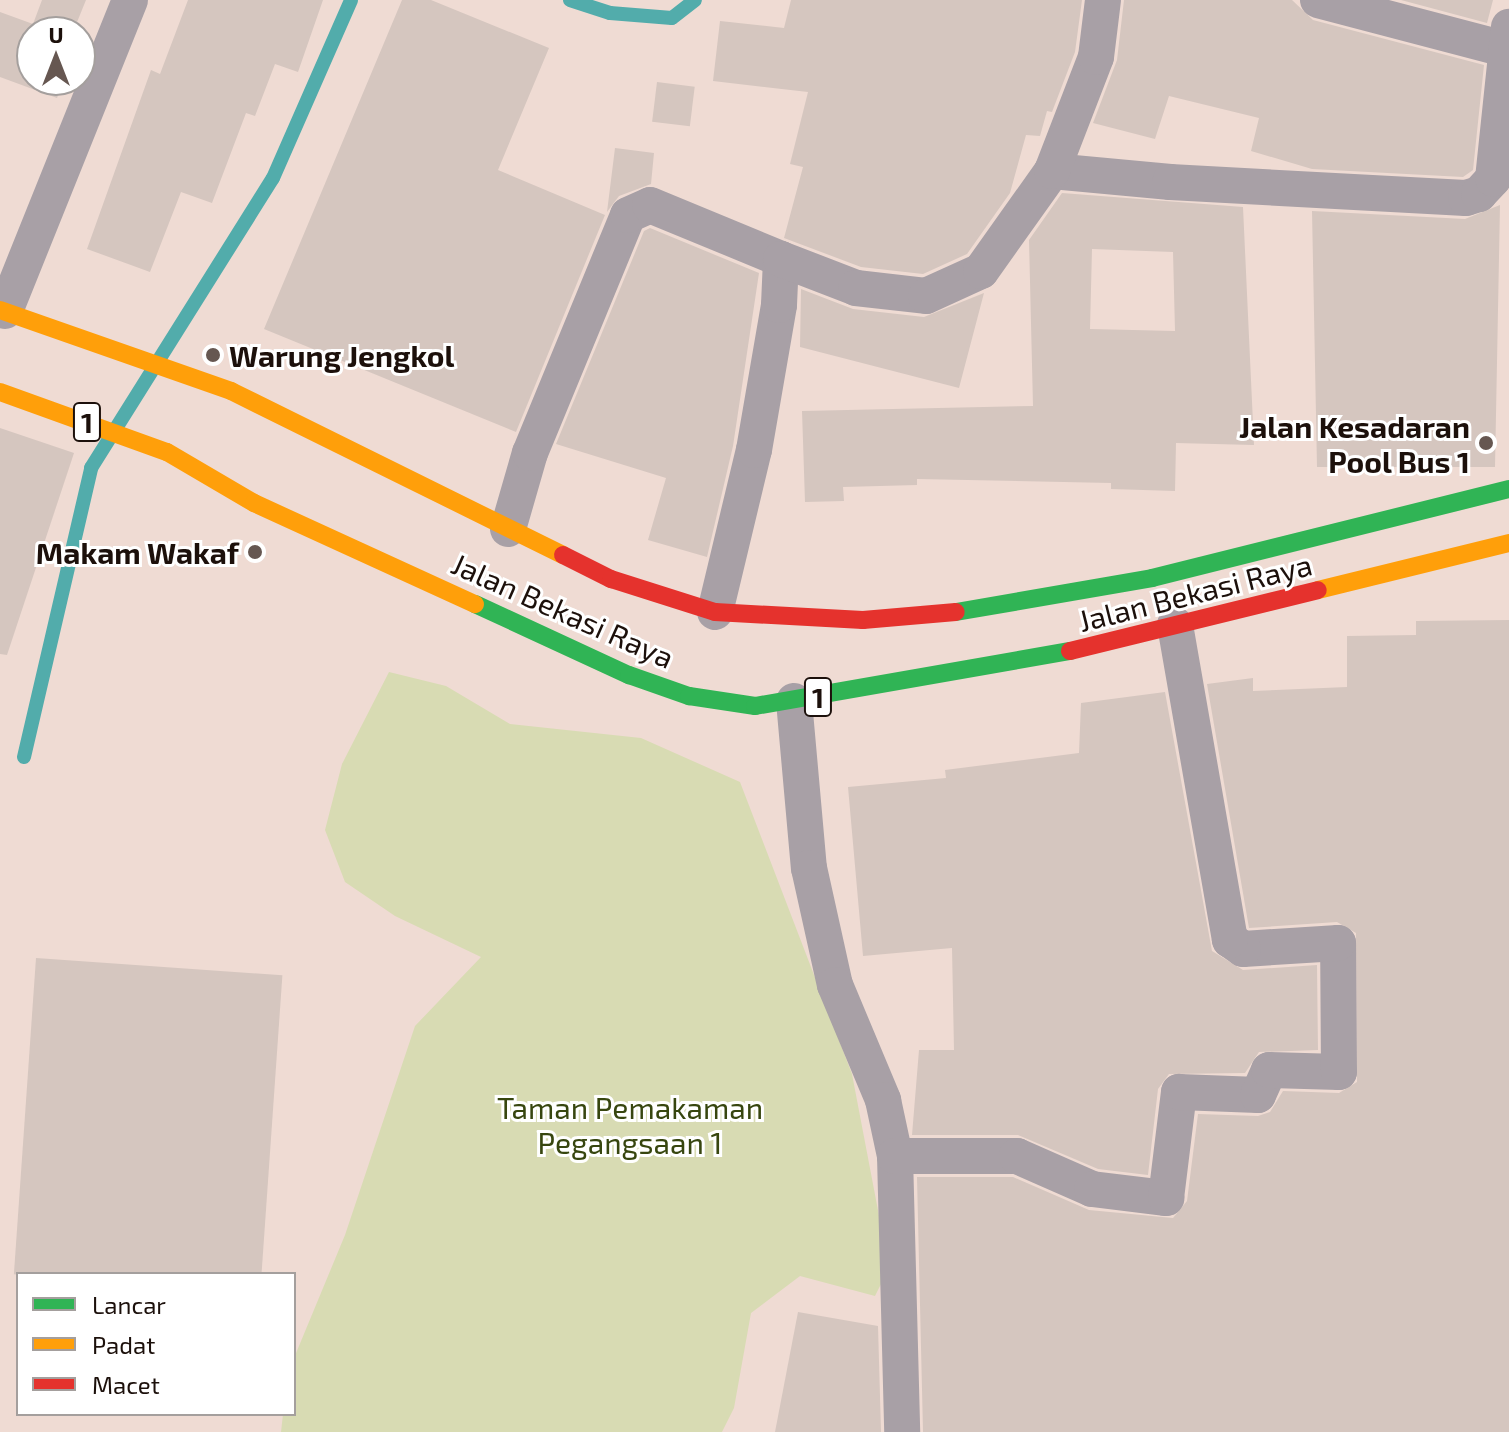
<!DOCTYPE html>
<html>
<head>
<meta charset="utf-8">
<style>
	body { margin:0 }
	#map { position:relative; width:1509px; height:1432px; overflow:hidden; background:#efdbd3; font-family:"Exo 2",sans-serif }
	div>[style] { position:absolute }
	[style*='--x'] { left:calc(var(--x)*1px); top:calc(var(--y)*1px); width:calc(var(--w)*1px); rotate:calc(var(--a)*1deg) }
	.green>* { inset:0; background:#d8dbb3 }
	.stream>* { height:14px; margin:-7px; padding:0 7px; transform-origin:7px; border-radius:7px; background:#52acab }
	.building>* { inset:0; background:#d5c6bf; transform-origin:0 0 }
	.street>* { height:36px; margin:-18px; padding:0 18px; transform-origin:18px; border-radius:18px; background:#a8a0a6 }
	.fast>* { height:18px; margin:-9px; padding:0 9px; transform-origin:9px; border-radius:9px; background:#30b455 }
	.slow>* { height:18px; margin:-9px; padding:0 9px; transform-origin:9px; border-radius:9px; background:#ff9f0a }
	.jam>* { height:18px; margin:-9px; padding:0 9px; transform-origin:9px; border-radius:9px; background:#e5322d }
	.dots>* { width:22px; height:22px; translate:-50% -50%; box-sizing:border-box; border:4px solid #fff; border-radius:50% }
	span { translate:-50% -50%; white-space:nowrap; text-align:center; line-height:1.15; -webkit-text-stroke:6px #fff; paint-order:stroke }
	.shield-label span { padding:2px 6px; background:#fff; border:2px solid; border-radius:6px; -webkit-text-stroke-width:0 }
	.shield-label { font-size:28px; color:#1c100b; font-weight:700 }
	.poi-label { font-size:30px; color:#1c100b; font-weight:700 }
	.left { translate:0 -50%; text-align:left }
	.right { translate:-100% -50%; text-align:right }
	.street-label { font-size:30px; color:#1c100b }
	.park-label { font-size:30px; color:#37460f }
	.legend { position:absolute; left:16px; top:1272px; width:280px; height:144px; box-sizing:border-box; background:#fff; border:2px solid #a49f9d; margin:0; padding:10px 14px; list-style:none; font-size:24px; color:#1c100b }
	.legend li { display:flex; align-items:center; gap:16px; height:40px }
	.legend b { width:40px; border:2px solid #a49f9d }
	.north { position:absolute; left:16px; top:16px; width:80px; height:80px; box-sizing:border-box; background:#fff; border:2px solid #a49f9d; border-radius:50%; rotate:0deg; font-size:22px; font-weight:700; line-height:32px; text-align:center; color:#1c100b }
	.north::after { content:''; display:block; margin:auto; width:28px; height:36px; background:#665751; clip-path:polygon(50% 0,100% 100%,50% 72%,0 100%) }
</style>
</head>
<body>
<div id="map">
	<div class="green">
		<i style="clip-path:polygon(389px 672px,446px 686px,510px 724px,641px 738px,740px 782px,852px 1074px,889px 1268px,875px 1296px,800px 1276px,751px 1313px,734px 1408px,722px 1432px,281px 1432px,283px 1414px,294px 1414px,294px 1358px,345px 1235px,415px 1026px,481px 957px,395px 916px,345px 882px,325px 830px,342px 764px)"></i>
	</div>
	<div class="stream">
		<i style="--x:570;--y:0;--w:42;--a:18"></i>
		<i style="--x:610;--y:13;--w:62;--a:4.6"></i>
		<i style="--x:672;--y:18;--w:29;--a:-38"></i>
		<i style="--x:24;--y:757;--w:297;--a:-76.9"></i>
		<i style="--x:91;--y:468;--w:342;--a:-57.9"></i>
		<i style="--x:273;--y:178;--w:194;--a:-66.3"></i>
	</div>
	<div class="building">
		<i style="clip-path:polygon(42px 0,86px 0,73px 32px,32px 32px,32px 80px,64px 80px,57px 98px,0 77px,0 12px,33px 24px)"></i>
		<i style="clip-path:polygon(188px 0,323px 0,298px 72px,275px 64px,255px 116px,246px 113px,212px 203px,181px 192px,150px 272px,87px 249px,151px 70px,160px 74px)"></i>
		<i style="clip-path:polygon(402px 0,431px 0,549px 48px,498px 170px,605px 215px,516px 432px,264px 329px)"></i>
		<i style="clip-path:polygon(791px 0,1082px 0,1075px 52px,1052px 112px,1047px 111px,1040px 136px,1026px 135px,1010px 193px,967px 254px,923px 274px,861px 267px,784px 238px,803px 167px,790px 164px,808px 92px,713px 81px,720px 21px,784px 28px)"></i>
		<i style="clip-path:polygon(1124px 0,1292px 0,1313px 20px,1484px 65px,1473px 170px,1463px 177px,1312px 169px,1251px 151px,1259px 118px,1169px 96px,1155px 139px,1093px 123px,1117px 60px)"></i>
		<i style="clip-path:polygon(1401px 0,1493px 0,1487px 23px)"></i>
		<i style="left:657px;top:82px;width:38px;height:40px;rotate:7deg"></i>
		<i style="clip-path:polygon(615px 148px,654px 153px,651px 184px,619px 196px,607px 212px)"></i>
		<i style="clip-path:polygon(evenodd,1062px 193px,1243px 207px,1254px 445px,1176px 443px,1175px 491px,1111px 489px,1111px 483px,917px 479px,917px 485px,843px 487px,844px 501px,805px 502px,802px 411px,1033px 406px,1029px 240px,1062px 193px,1092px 249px,1173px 252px,1175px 331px,1090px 329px,1092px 249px)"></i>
		<i style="clip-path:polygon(1500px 205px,1495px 467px,1317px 467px,1312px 211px,1465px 219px)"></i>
		<i style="clip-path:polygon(650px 228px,759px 273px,733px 446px,707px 557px,648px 540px,666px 478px,556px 444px,644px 231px)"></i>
		<i style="clip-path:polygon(801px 289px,853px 309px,924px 317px,984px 293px,959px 388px,800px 347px)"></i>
		<i style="clip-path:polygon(0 428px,74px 453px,7px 655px,0 654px)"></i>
		<i style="clip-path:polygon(1509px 620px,1509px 1432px,923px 1432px,917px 1177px,1013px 1177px,1089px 1210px,1173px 1218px,1187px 1201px,1198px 1114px,1258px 1116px,1270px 1112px,1283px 1091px,1339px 1093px,1357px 1082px,1356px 933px,1337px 922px,1249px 928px,1207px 684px,1253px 678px,1253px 691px,1347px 687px,1347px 636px,1416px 635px,1416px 621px)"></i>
		<i style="clip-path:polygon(1165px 692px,1212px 951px,1243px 970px,1317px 965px,1318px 1050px,1259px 1052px,1245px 1073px,1169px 1074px,1158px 1089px,1148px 1175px,1098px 1169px,1018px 1135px,912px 1135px,919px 1050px,954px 1050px,952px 948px,863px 956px,848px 787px,946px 778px,945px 770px,1079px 753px,1081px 703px)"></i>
		<i style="left:36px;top:958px;width:247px;height:317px;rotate:4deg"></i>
		<i style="clip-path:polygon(798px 1312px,878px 1326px,881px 1432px,775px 1432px)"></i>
	</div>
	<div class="street">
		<i style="--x:1318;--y:0;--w:197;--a:14.7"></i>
		<i style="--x:1052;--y:171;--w:119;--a:5.3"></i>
		<i style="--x:1170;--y:182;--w:296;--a:3.1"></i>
		<i style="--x:1466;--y:198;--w:14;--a:-17"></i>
		<i style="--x:1479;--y:194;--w:21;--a:-47"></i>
		<i style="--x:1493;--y:179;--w:153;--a:-84"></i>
		<i style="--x:5;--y:311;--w:335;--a:-68.1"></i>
		<i style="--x:508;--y:529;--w:79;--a:-73.9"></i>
		<i style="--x:530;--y:453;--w:257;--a:-67.6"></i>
		<i style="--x:628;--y:215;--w:24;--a:-24"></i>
		<i style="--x:650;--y:205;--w:142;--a:22.4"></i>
		<i style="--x:715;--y:612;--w:167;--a:-76.5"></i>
		<i style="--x:754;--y:450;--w:147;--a:-80.2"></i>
		<i style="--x:779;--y:305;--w:46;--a:-87.5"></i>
		<i style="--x:781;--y:259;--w:80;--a:21.1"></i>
		<i style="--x:856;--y:288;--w:70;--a:6.5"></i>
		<i style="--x:926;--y:296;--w:60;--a:-24.4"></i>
		<i style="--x:981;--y:271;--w:123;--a:-54.6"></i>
		<i style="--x:1052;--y:171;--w:122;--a:-68.9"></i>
		<i style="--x:1096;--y:57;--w:57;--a:-83"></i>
		<i style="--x:794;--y:701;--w:168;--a:84.9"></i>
		<i style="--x:809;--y:868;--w:120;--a:77.5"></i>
		<i style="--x:835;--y:985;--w:125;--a:67.3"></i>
		<i style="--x:883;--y:1100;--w:57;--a:77.9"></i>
		<i style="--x:895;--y:1156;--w:276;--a:88.5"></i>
		<i style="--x:895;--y:1156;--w:122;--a:0"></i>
		<i style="--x:1017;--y:1156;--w:82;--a:23.7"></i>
		<i style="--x:1092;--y:1189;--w:75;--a:6.9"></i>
		<i style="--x:1166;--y:1198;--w:107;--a:-83"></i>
		<i style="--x:1179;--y:1092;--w:79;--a:2.2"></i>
		<i style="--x:1258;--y:1095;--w:27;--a:-66"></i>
		<i style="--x:1269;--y:1070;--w:70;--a:1.6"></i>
		<i style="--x:1339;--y:1072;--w:129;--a:-90.4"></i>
		<i style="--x:1338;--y:943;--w:95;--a:176.4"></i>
		<i style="--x:1243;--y:949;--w:16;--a:-145"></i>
		<i style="--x:1230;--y:940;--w:320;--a:-99.9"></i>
	</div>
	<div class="fast">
		<i style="--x:475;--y:604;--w:170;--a:24.8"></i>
		<i style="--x:629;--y:675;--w:64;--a:19.3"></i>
		<i style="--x:689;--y:696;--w:67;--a:8.6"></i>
		<i style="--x:755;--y:706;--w:320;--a:-9.9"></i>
		<i style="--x:956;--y:612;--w:199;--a:-9.8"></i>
		<i style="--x:1152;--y:578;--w:368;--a:-14"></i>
	</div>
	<div class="slow">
		<i style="--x:0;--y:310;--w:245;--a:19.3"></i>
		<i style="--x:231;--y:391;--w:370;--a:26.3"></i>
		<i style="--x:0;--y:392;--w:177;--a:19.8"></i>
		<i style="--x:167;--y:452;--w:101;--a:30.4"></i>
		<i style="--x:254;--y:503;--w:243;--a:24.6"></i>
		<i style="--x:1318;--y:590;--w:197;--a:-13.8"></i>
	</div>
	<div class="jam">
		<i style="--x:563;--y:555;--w:54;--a:26.6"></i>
		<i style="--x:611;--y:579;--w:109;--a:17.6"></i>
		<i style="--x:715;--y:612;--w:148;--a:3.1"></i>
		<i style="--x:863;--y:620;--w:93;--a:-4.9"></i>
		<i style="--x:1070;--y:651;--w:255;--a:-13.8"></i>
	</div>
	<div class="dots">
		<i style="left:213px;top:355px;background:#665751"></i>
		<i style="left:1486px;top:443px;background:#665751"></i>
		<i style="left:255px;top:552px;background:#665751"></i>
	</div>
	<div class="shield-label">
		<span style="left:87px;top:422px">1</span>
		<span style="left:818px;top:697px">1</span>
	</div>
	<div class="poi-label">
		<span class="left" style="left:229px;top:355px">Warung Jengkol</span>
		<span class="right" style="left:1470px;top:443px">Jalan Kesadaran<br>Pool Bus 1</span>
		<span class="right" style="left:239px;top:552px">Makam Wakaf</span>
	</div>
	<div class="street-label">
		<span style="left:1195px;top:592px;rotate:-14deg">Jalan Bekasi Raya</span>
		<span style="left:563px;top:610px;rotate:24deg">Jalan Bekasi Raya</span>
	</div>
	<div class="park-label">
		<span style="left:630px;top:1124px">Taman Pemakaman<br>Pegangsaan 1</span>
	</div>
	<ul class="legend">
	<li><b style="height:10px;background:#30b455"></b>Lancar</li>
	<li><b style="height:10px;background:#ff9f0a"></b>Padat</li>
	<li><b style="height:10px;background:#e5322d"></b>Macet</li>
	</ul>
	<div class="north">U</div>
</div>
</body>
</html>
